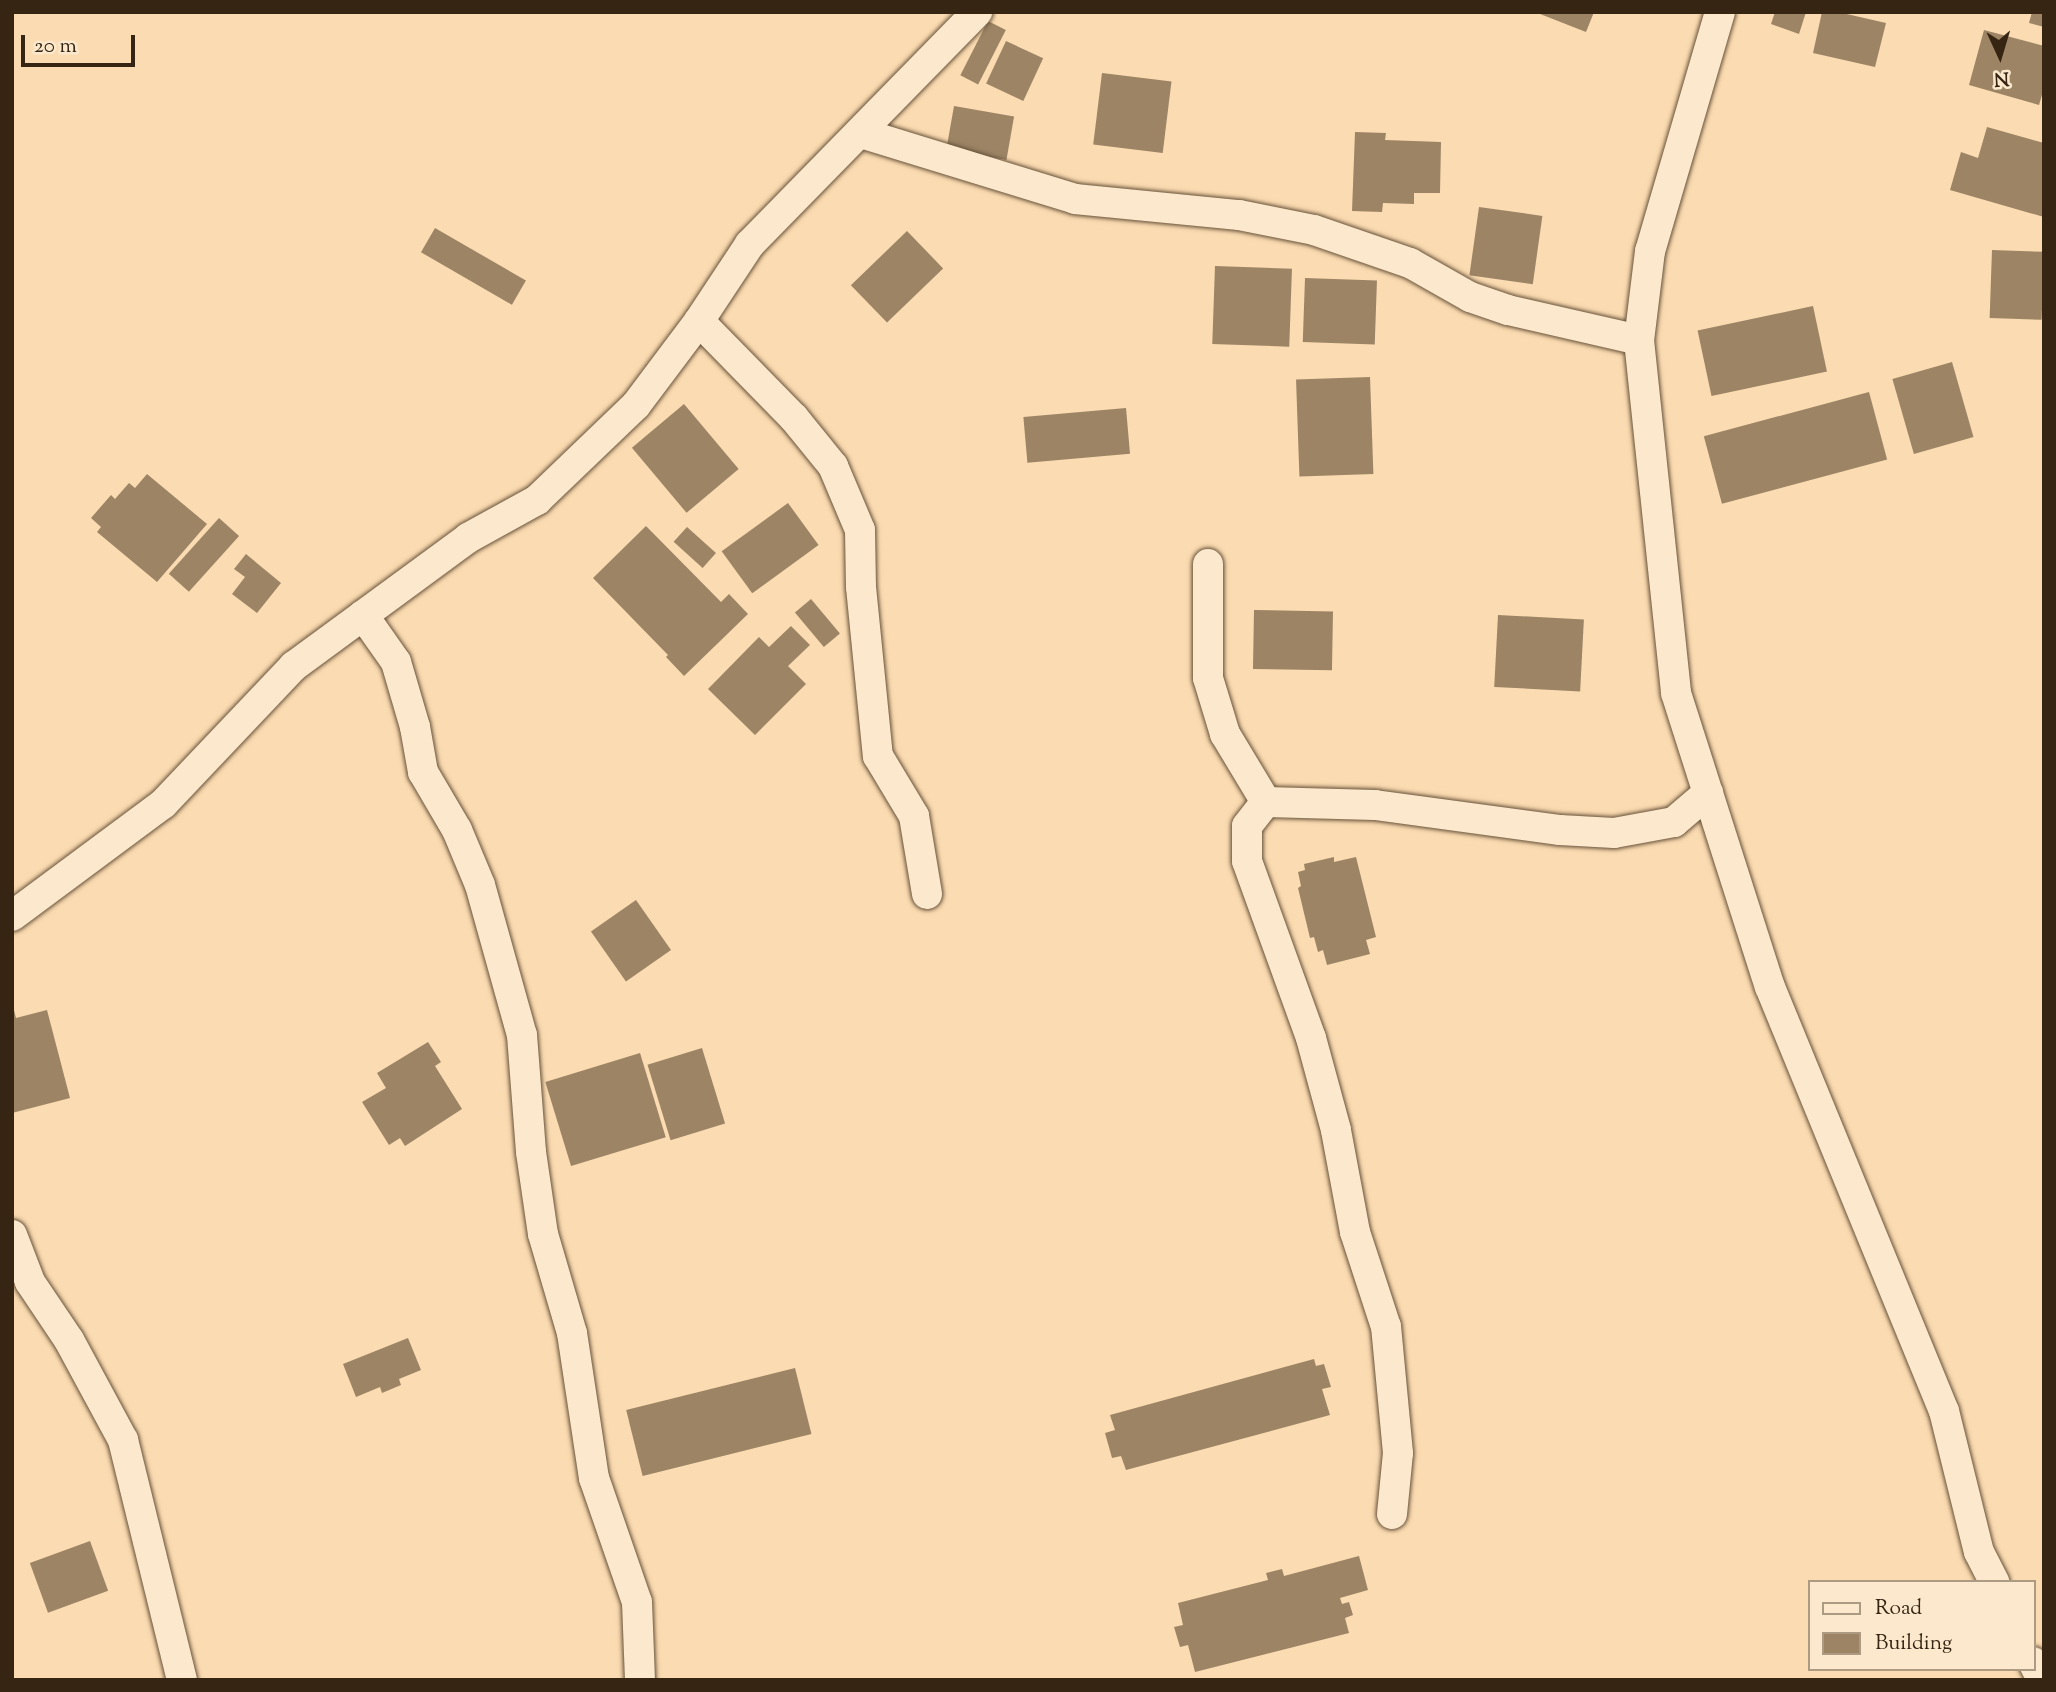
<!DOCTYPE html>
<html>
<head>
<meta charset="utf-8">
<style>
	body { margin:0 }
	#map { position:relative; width:2056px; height:1692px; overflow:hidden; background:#fbdbb1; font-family:"Sorts Mill Goudy",serif }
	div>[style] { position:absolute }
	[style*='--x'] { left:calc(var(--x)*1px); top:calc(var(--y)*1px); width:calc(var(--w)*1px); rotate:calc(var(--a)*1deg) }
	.building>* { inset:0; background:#9c8465; transform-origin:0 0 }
	.roads { filter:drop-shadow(0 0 2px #67523a) drop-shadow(0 0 2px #67523a) }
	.street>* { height:30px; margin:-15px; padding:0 15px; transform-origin:15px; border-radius:15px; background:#fce8cc }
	span { translate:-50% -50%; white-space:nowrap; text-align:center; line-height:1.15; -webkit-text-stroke:5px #fce8cc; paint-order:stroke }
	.frame { position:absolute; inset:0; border:14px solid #362513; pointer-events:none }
	.legend { position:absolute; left:1808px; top:1580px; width:228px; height:91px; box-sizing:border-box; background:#fce8cc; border:2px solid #ad9a82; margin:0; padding:9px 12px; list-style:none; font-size:21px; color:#362513 }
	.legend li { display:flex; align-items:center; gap:14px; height:35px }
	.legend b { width:35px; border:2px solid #ad9a82 }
	.north { position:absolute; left:1965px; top:21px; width:70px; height:70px; -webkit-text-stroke:5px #fce8cc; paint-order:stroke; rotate:176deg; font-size:19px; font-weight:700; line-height:28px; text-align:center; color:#362513 }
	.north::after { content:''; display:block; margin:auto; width:24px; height:32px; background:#362513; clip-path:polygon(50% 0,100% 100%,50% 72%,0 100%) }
	.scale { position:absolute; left:21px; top:35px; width:114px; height:32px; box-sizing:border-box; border:4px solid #362513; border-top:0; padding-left:9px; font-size:21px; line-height:24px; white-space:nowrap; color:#362513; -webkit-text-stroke:5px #fce8cc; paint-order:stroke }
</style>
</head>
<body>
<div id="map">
	<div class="building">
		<i style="clip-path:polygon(1535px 12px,1594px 12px,1586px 32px)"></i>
		<i style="clip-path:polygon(1775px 12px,1806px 12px,1799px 34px,1771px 24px)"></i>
		<i style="clip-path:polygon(1822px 12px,1838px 12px,1886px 23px,1875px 67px,1813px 53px)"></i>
		<i style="clip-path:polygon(2032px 12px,2044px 12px,2044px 27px,2029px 23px)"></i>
		<i style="left:988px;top:21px;width:20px;height:61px;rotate:27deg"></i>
		<i style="clip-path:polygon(1984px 30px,2044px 46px,2044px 88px,2039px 105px,1969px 85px)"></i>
		<i style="left:1006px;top:41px;width:41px;height:47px;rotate:25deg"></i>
		<i style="left:1102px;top:73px;width:70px;height:72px;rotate:7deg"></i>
		<i style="left:954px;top:106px;width:61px;height:44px;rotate:10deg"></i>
		<i style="clip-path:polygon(1987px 127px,2044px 143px,2044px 217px,1950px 190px,1961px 152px,1978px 158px)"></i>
		<i style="clip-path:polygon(1355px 132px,1386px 133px,1385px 140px,1441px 142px,1440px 193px,1414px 193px,1414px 204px,1383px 203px,1382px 212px,1352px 211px)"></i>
		<i style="left:1479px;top:207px;width:64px;height:69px;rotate:8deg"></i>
		<i style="left:435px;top:228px;width:105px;height:28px;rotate:30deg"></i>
		<i style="left:907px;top:231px;width:52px;height:78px;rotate:46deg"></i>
		<i style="left:1992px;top:250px;width:52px;height:68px;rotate:2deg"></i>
		<i style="left:1215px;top:266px;width:77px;height:78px;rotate:2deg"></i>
		<i style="left:1305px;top:278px;width:72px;height:64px;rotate:2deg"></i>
		<i style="left:1813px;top:306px;width:67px;height:118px;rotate:78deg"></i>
		<i style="left:1952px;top:362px;width:78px;height:62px;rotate:74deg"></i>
		<i style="left:1370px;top:377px;width:97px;height:74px;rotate:88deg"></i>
		<i style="left:1869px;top:392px;width:70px;height:171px;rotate:75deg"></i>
		<i style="left:684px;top:404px;width:85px;height:68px;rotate:50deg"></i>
		<i style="left:1126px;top:408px;width:46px;height:103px;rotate:85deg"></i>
		<i style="clip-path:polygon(147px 474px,207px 524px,157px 582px,97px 532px,101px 527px,91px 518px,111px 495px,115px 499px,129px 483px,135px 488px)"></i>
		<i style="left:788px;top:503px;width:52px;height:82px;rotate:54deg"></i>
		<i style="left:219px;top:518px;width:27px;height:75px;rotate:42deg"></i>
		<i style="clip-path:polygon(646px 526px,721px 602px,729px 594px,748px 614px,684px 676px,666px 657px,668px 655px,593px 578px)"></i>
		<i style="left:687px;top:527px;width:39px;height:20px;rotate:42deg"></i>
		<i style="clip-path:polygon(246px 554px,281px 583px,257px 613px,232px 594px,245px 577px,234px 569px)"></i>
		<i style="left:811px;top:599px;width:45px;height:21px;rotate:50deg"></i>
		<i style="left:1254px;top:610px;width:79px;height:59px;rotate:1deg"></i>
		<i style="left:1498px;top:615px;width:86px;height:72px;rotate:3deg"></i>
		<i style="clip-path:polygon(791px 626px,810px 645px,788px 666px,806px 684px,755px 735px,708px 689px,759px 637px,769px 647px)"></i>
		<i style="clip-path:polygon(1334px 857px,1334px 862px,1356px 857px,1376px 937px,1366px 940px,1370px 954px,1327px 965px,1323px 950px,1318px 952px,1314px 937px,1310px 938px,1298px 888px,1301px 886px,1298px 872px,1305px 870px,1304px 864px)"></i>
		<i style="left:636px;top:900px;width:61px;height:55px;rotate:55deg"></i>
		<i style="clip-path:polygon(13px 1006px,16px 1018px,47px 1010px,70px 1098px,12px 1113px)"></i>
		<i style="clip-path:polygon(428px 1042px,441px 1062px,435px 1066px,462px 1109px,405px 1146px,400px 1138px,389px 1145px,362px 1102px,386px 1088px,377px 1073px)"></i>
		<i style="left:702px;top:1048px;width:79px;height:57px;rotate:73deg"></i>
		<i style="left:640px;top:1053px;width:88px;height:99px;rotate:73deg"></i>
		<i style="clip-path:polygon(408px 1338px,421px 1370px,399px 1379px,401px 1385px,382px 1393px,380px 1387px,356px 1397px,343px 1364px)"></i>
		<i style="clip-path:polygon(1314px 1359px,1316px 1366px,1324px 1364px,1331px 1387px,1322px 1389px,1330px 1415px,1126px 1470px,1121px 1456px,1112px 1458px,1105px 1433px,1115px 1430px,1110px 1415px)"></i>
		<i style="left:795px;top:1368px;width:68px;height:174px;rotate:76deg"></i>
		<i style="left:90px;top:1541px;width:53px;height:64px;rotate:70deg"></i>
		<i style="clip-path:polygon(1359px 1556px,1368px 1590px,1340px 1598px,1342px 1604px,1349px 1602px,1353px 1615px,1345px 1618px,1349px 1633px,1195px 1672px,1188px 1645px,1180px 1647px,1174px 1627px,1183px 1625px,1178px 1603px,1268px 1580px,1266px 1573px,1282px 1569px,1284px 1576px)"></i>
	</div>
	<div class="roads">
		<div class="street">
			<i style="--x:1720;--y:12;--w:249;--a:106.3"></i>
			<i style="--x:1650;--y:251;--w:90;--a:97"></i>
			<i style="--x:1639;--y:340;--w:355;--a:84"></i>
			<i style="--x:1676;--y:693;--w:309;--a:72.3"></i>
			<i style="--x:1770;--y:987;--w:458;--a:67.7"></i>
			<i style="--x:1944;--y:1411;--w:145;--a:76.1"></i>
			<i style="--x:1979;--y:1552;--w:34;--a:63"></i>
			<i style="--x:861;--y:133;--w:224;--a:17.1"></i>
			<i style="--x:1075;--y:199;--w:165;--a:5.6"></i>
			<i style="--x:1239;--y:215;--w:76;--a:11.3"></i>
			<i style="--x:1314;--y:230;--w:102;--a:19"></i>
			<i style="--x:1410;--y:263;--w:69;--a:29.5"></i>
			<i style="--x:1470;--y:297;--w:40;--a:18.9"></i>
			<i style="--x:1508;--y:310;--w:134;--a:12.9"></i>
			<i style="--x:699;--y:321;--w:136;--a:45.6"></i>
			<i style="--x:794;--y:418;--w:62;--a:50.9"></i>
			<i style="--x:833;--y:466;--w:69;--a:67.1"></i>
			<i style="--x:860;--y:530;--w:57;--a:89"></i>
			<i style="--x:861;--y:587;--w:170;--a:84.3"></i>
			<i style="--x:878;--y:756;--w:70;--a:59"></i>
			<i style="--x:914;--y:816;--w:79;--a:80.5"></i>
			<i style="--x:1208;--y:564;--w:114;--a:90"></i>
			<i style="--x:1208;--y:678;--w:59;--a:73.1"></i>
			<i style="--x:1225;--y:734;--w:79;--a:58.9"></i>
			<i style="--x:363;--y:615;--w:57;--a:54.9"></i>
			<i style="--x:396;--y:662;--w:68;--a:73.7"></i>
			<i style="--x:415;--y:727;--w:46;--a:79.9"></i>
			<i style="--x:423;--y:772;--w:67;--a:59.6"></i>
			<i style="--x:457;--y:830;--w:60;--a:67.3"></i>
			<i style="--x:480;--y:885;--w:156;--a:74.4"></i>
			<i style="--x:522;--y:1035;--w:117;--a:85.6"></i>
			<i style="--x:531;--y:1152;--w:83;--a:81.7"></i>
			<i style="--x:543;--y:1234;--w:103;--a:73.7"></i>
			<i style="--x:572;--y:1333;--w:147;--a:81.4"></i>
			<i style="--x:594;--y:1478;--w:131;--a:70.9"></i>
			<i style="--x:637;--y:1602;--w:78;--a:87.8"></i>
			<i style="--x:12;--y:916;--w:188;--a:-36.6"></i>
			<i style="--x:163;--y:804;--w:190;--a:-46.5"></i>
			<i style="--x:294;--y:666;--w:216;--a:-36.3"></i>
			<i style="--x:468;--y:538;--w:79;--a:-28.8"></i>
			<i style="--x:537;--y:500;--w:137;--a:-43.8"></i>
			<i style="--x:636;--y:405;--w:105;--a:-53.1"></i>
			<i style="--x:699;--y:321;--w:92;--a:-56.5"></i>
			<i style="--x:750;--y:244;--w:325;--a:-45.6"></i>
			<i style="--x:12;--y:1235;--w:50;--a:69"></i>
			<i style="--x:30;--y:1282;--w:70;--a:56.1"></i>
			<i style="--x:69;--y:1340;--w:114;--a:61.6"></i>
			<i style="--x:123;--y:1440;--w:247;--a:76.2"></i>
			<i style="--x:1392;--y:1514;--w:61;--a:-84.4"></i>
			<i style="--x:1398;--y:1453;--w:127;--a:-95.4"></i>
			<i style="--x:1386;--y:1327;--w:100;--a:-108.1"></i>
			<i style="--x:1355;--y:1232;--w:104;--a:-100.6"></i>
			<i style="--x:1336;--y:1130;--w:95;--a:-105.2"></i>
			<i style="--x:1311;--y:1038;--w:188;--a:-109.9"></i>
			<i style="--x:1247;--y:861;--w:35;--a:-90"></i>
			<i style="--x:1247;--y:826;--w:31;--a:-52"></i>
			<i style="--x:1266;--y:802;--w:109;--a:1.6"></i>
			<i style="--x:1375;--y:805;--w:187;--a:7.7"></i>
			<i style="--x:1560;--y:830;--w:54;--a:3.2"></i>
			<i style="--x:1614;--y:833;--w:61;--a:-10.4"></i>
			<i style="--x:1674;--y:822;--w:45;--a:-40.5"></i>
			<i style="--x:2033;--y:1662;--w:20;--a:63"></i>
		</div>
	</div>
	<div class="frame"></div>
	<ul class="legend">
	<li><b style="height:9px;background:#fce8cc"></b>Road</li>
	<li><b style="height:19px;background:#9c8465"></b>Building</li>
	</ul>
	<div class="north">N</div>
	<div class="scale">20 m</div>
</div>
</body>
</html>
